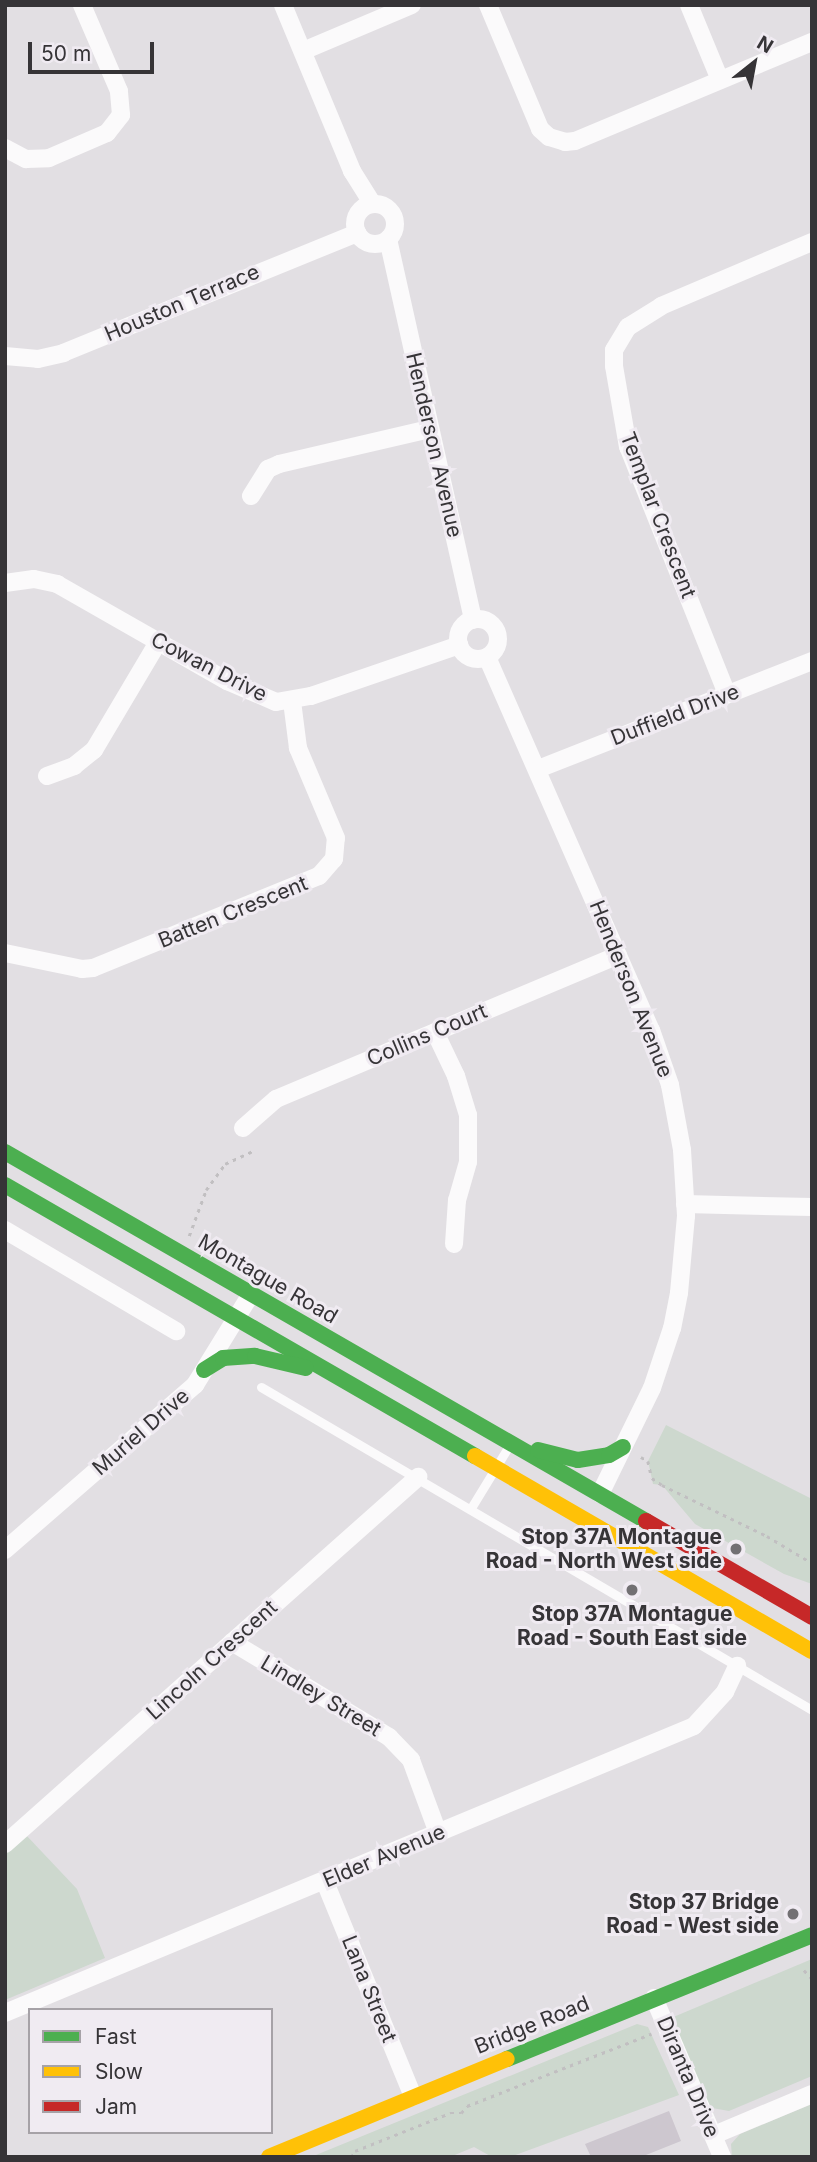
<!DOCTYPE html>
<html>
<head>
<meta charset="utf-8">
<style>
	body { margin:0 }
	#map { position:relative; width:817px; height:2162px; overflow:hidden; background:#e2dfe3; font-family:Inter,sans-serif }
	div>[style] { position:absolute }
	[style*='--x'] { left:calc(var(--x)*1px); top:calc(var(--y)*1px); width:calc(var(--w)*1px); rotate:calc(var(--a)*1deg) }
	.green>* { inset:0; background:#cdd8ce }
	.building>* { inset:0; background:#cdc7cf }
	.path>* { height:2.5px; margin-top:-1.25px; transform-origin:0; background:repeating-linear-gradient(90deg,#c1bfc1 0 3.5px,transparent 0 8.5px) }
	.lane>* { height:9px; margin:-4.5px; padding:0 4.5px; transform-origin:4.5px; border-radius:4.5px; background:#fbfafb }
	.street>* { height:18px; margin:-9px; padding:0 9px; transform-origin:9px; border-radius:9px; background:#fbfafb }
	.street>.ring { margin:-9px; padding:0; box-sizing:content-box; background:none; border:18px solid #fbfafb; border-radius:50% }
	.fast>* { height:16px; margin:-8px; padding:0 8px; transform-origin:8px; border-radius:8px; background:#4caf50 }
	.slow>* { height:16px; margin:-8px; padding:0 8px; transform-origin:8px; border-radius:8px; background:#ffc107 }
	.jam>* { height:16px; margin:-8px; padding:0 8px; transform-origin:8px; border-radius:8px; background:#c62828 }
	.dots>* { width:19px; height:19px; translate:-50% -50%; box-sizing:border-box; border:4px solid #f0ebf2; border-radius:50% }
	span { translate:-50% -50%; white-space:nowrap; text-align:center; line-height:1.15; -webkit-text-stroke:6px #f0ebf2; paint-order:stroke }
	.street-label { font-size:21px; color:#363437 }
	.poi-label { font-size:21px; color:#363437; font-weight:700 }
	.right { translate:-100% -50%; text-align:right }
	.frame { position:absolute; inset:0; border:7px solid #363437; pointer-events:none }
	.legend { position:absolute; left:28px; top:2008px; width:245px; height:126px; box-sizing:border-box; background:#f0ebf2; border:2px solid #a6a2a7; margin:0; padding:9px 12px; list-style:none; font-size:21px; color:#363437 }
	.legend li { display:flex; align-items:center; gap:14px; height:35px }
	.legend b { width:35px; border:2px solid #a6a2a7 }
	.north { position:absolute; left:719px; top:28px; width:70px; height:70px; -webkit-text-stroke:5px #f0ebf2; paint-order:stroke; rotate:31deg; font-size:19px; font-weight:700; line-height:28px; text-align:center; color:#363437 }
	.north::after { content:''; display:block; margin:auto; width:24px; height:32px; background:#363437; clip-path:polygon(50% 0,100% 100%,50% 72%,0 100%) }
	.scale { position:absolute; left:28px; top:42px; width:126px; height:32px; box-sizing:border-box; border:4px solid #363437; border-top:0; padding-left:9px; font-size:21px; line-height:24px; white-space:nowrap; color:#363437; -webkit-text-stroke:5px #f0ebf2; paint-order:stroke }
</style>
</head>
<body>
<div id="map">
	<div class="green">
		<i style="clip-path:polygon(666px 1425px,812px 1499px,812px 1584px,784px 1574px,695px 1524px,662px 1485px,653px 1484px,648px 1461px)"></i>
		<i style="clip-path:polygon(26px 1835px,77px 1889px,105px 1958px,5px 2000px,5px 1854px)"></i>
		<i style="clip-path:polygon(812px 1959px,812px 2076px,729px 2111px,707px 2107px,671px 2018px)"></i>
		<i style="clip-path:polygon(637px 2024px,648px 2027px,679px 2095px,510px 2157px,492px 2157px,474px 2147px,450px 2157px,311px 2157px)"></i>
		<i style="clip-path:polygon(812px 2104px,812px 2157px,732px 2157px,731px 2144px,740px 2134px)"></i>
	</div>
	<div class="building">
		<i style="clip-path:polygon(669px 2111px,681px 2141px,641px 2157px,591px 2157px,585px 2144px)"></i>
	</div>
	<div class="path">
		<i style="--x:189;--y:1236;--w:49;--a:-69.7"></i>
		<i style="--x:206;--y:1190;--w:32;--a:-54"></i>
		<i style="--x:225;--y:1164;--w:31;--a:-25"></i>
		<i style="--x:641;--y:1457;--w:8;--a:30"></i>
		<i style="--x:648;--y:1461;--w:17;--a:77"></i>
		<i style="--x:652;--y:1478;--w:12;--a:35"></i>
		<i style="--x:662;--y:1485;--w:117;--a:25.9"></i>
		<i style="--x:767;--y:1536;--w:52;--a:31"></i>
		<i style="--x:804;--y:1970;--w:12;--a:48"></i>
		<i style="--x:351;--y:2157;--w:7;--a:-56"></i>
		<i style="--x:355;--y:2151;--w:102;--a:-21.8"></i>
		<i style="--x:450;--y:2113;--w:11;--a:0"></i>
		<i style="--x:461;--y:2113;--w:9;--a:-49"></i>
		<i style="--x:467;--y:2106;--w:198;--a:-21.4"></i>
	</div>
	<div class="lane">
		<i style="--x:261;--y:1387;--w:639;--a:30.38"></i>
		<i style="--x:471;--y:1508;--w:75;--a:-58.6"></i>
	</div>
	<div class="street">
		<i style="--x:283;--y:5;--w:180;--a:67.4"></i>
		<i style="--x:352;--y:171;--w:39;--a:58"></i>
		<i style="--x:488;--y:5;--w:134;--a:67.2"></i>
		<i style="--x:540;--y:129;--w:12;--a:42"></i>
		<i style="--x:549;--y:137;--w:17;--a:17"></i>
		<i style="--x:565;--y:142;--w:10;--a:-6"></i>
		<i style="--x:575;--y:141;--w:257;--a:-22.7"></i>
		<i style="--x:689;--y:5;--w:81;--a:67.5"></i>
		<i style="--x:303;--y:51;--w:118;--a:-22.9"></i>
		<i style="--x:5;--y:148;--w:24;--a:28"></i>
		<i style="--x:26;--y:159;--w:23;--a:-2"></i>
		<i style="--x:49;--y:158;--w:63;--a:-23.3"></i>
		<i style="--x:107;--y:133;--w:23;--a:-52"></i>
		<i style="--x:121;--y:115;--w:24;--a:-95"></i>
		<i style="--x:119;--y:91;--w:94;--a:-113.3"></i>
		<i class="ring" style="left:355px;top:204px;width:22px;height:22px"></i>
		<i style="--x:388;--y:239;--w:390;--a:77.4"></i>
		<i style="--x:5;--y:356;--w:33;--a:5"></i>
		<i style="--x:38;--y:359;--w:26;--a:-13"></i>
		<i style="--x:63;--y:353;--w:318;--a:-22.2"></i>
		<i style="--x:251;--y:496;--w:32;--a:-58"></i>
		<i style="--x:268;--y:469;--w:12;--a:-24"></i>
		<i style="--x:279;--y:464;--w:155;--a:-13.1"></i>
		<i style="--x:5;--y:583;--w:29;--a:-8"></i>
		<i style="--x:34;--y:579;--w:24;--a:12"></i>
		<i style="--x:57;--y:584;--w:196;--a:29.7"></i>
		<i style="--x:227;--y:681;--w:53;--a:23.2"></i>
		<i style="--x:276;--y:702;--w:36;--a:-10"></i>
		<i style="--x:311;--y:696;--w:157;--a:-19"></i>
		<i class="ring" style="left:458px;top:619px;width:22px;height:22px"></i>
		<i style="--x:487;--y:657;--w:407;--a:66.3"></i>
		<i style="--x:651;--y:1030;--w:58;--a:70.9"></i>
		<i style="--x:670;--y:1085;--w:66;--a:79.5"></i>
		<i style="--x:682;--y:1150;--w:66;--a:86.5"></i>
		<i style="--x:686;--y:1216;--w:77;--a:95.2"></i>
		<i style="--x:679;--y:1293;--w:36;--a:101"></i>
		<i style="--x:672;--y:1328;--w:63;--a:108.4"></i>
		<i style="--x:652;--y:1388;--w:118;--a:116.1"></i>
		<i style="--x:727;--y:694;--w:266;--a:-111.8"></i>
		<i style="--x:628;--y:447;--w:82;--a:-99.8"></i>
		<i style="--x:614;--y:366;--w:16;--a:-90"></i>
		<i style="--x:614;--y:350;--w:27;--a:-59"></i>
		<i style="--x:628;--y:327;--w:39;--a:-32"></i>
		<i style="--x:661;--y:306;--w:164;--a:-23"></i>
		<i style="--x:538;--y:769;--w:295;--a:-21.5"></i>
		<i style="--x:47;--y:776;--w:29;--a:-20"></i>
		<i style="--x:74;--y:766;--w:26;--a:-39"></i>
		<i style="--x:94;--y:750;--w:126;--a:-59.3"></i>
		<i style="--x:5;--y:953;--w:79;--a:11.7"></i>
		<i style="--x:82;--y:969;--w:11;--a:-5"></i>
		<i style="--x:93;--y:968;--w:244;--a:-22.2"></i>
		<i style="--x:319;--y:876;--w:23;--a:-49"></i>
		<i style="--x:334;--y:859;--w:21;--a:-85"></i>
		<i style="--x:336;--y:838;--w:98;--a:-112.9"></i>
		<i style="--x:298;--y:748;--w:47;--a:-97.3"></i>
		<i style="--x:435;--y:1032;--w:49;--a:64.5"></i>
		<i style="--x:456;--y:1076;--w:41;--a:72.9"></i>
		<i style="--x:468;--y:1115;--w:47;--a:90"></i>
		<i style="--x:468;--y:1162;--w:40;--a:106"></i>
		<i style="--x:457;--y:1200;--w:44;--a:93.9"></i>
		<i style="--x:243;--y:1128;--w:44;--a:-41.3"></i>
		<i style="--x:276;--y:1099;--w:371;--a:-22.8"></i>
		<i style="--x:685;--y:1204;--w:127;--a:1.4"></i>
		<i style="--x:5;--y:1230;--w:199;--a:30.6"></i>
		<i style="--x:5;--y:1550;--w:252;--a:-41"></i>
		<i style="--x:195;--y:1385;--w:107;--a:-58.4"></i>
		<i style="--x:232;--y:1642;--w:184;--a:31.2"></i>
		<i style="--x:389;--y:1737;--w:32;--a:46"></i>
		<i style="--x:411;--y:1760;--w:78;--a:69.7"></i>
		<i style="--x:5;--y:1844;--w:553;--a:-41.62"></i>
		<i style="--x:325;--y:1882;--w:232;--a:67.7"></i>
		<i style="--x:654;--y:1998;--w:173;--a:66.8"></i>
		<i style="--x:5;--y:2013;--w:746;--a:-22.61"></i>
		<i style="--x:694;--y:1726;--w:46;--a:-47.6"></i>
		<i style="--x:725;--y:1692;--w:29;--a:-65"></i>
		<i style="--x:714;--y:2135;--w:106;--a:-22.7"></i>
	</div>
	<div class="fast">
		<i style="--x:5;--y:1152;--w:740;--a:29.93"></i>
		<i style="--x:5;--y:1185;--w:543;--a:29.97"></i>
		<i style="--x:204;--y:1370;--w:22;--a:-32"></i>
		<i style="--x:223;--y:1358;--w:32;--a:-4"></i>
		<i style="--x:255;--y:1356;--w:52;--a:13.2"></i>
		<i style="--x:538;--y:1450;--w:41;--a:14"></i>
		<i style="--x:578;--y:1460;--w:31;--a:-9"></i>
		<i style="--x:609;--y:1455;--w:16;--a:-30"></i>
		<i style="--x:507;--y:2059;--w:329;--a:-22.1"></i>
	</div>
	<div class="slow">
		<i style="--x:475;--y:1456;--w:389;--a:30.1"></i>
		<i style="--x:269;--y:2157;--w:257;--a:-22.4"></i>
	</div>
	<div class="jam">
		<i style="--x:646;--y:1521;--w:192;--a:30"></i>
	</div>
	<div class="dots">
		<i style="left:736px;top:1549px;background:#727073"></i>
		<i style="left:632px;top:1590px;background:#727073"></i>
		<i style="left:793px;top:1914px;background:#727073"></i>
	</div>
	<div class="street-label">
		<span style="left:182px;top:303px;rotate:-23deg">Houston Terrace</span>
		<span style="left:434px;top:445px;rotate:77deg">Henderson Avenue</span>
		<span style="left:658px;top:515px;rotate:69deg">Templar Crescent</span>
		<span style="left:209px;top:667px;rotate:27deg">Cowan Drive</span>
		<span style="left:675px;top:715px;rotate:-21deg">Duffield Drive</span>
		<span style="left:233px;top:912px;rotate:-22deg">Batten Crescent</span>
		<span style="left:631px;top:989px;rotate:68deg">Henderson Avenue</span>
		<span style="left:427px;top:1035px;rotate:-23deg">Collins Court</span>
		<span style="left:268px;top:1279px;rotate:30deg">Montague Road</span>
		<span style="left:141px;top:1432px;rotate:-41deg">Muriel Drive</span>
		<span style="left:212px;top:1660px;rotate:-42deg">Lincoln Crescent</span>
		<span style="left:321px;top:1696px;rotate:31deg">Lindley Street</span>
		<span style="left:384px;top:1856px;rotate:-23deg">Elder Avenue</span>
		<span style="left:369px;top:1989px;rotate:68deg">Lana Street</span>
		<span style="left:532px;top:2025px;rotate:-22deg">Bridge Road</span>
		<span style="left:688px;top:2077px;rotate:67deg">Diranta Drive</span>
	</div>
	<div class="poi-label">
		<span class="right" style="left:722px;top:1549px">Stop 37A Montague<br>Road - North West side</span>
		<span style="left:632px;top:1626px">Stop 37A Montague<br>Road - South East side</span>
		<span class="right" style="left:779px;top:1914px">Stop 37 Bridge<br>Road - West side</span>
	</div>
	<div class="frame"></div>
	<ul class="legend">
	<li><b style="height:9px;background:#4caf50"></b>Fast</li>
	<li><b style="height:9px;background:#ffc107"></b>Slow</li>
	<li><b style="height:9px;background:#c62828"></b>Jam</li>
	</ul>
	<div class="north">N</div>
	<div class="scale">50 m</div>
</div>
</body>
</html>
